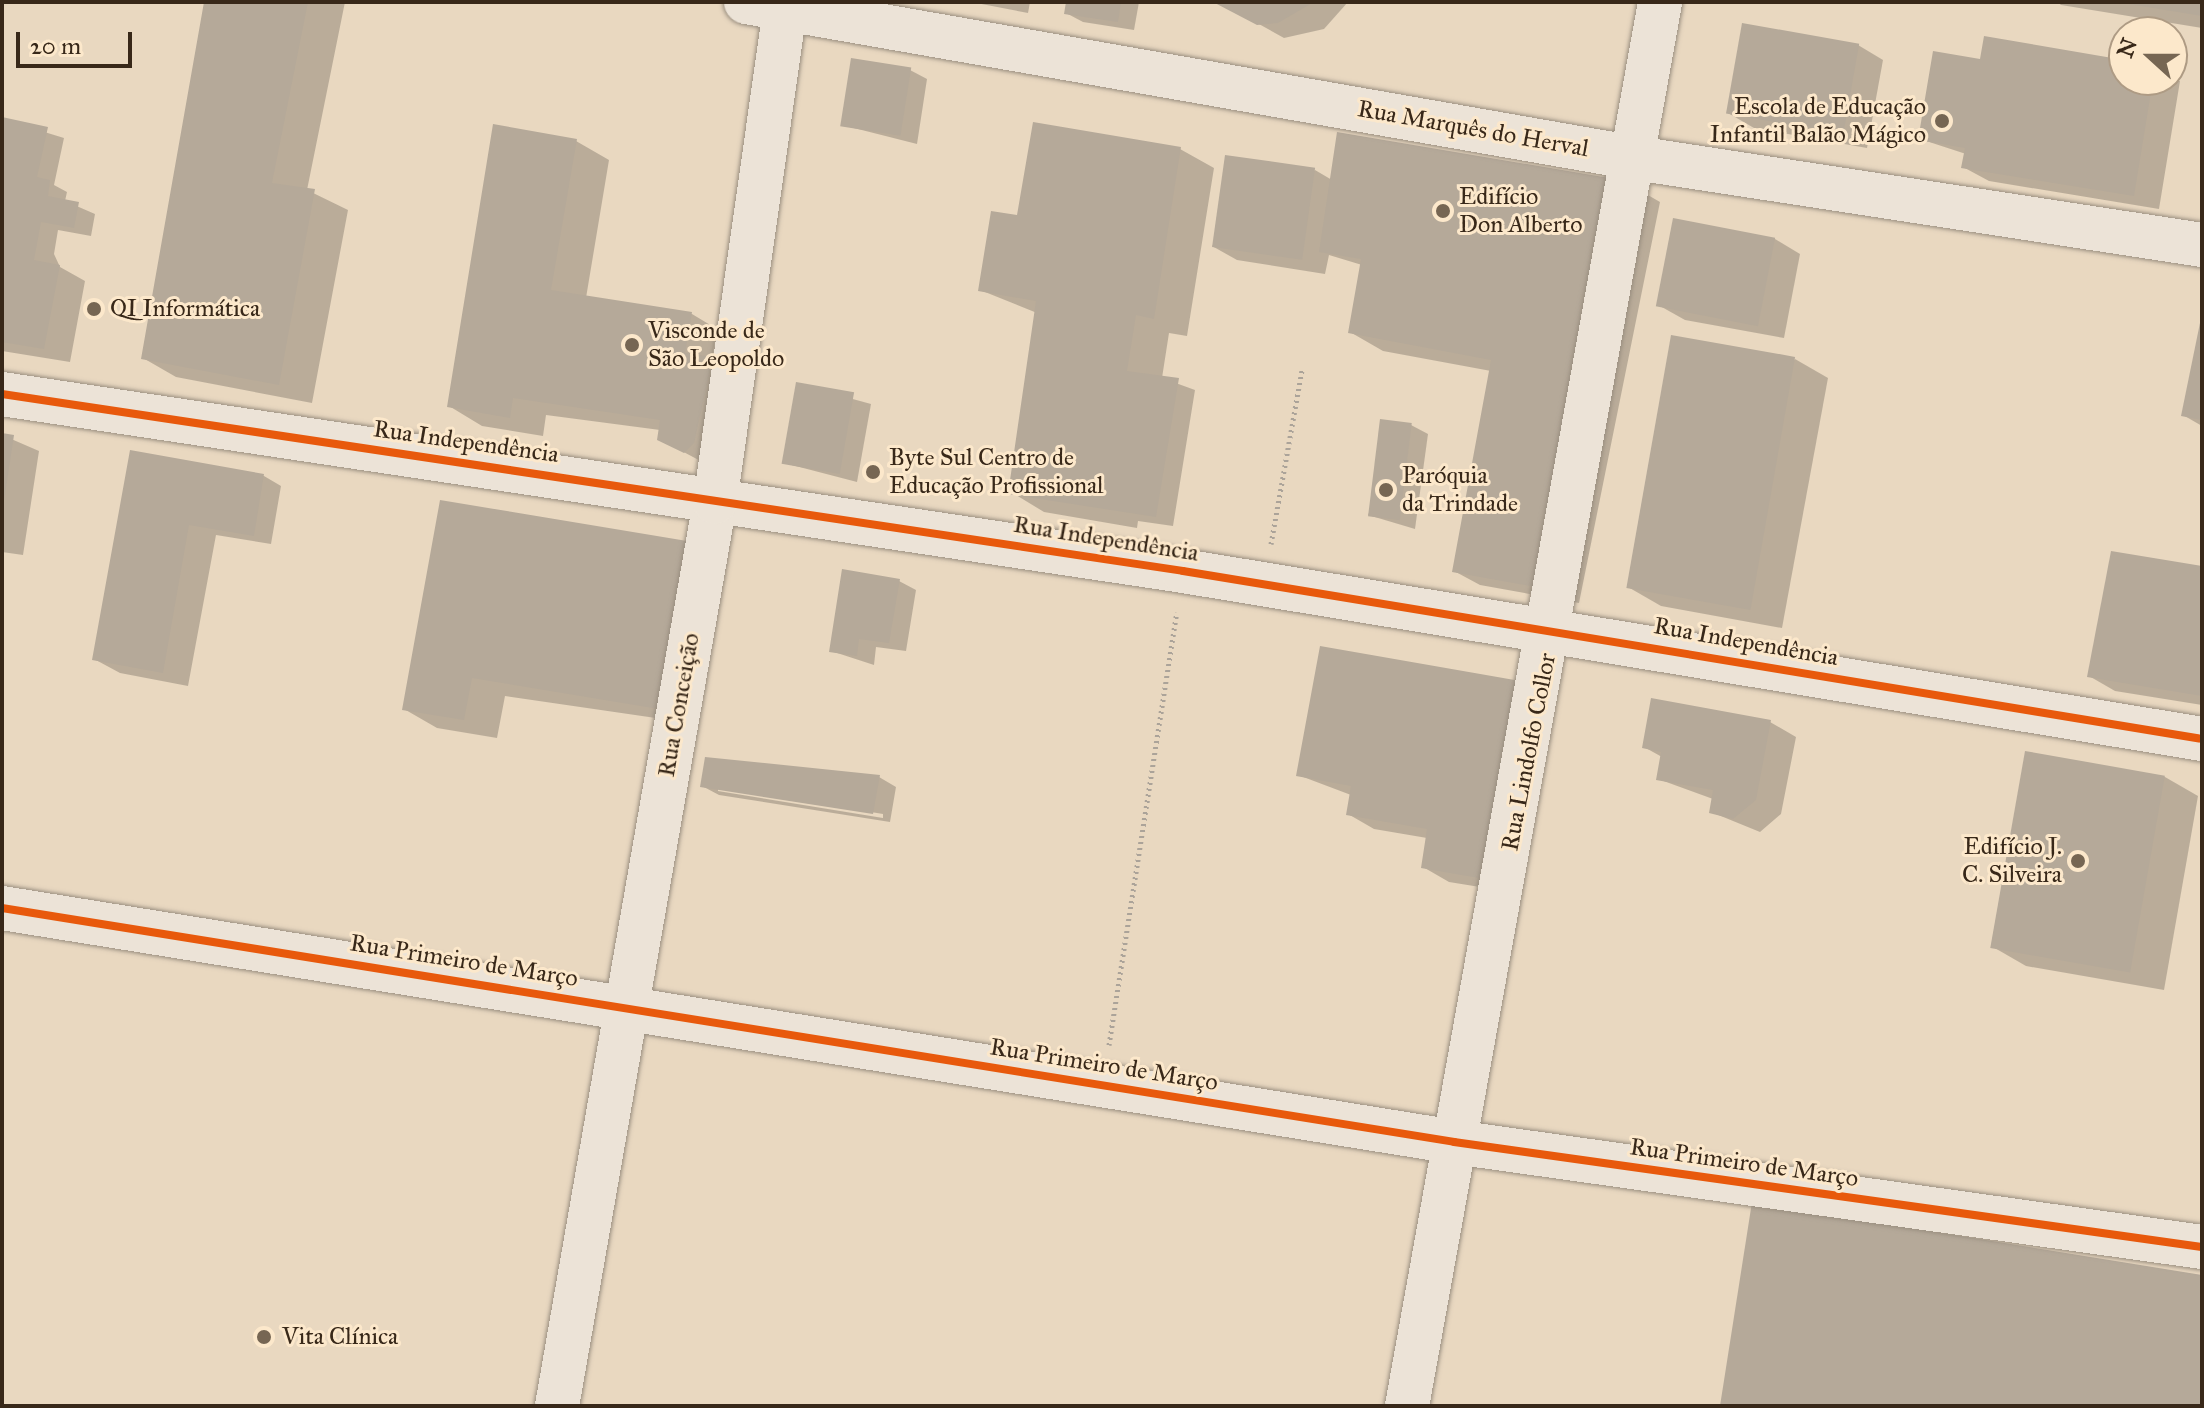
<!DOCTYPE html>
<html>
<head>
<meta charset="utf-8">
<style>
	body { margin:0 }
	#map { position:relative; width:2204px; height:1408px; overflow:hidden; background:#e9d8c0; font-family:"IM FELL Great Primer",serif }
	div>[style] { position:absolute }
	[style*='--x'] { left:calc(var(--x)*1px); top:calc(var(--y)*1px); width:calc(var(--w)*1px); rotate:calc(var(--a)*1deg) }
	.shadow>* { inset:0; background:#0003 }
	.building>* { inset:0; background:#b5a999; transform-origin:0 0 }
	.path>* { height:5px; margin-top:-2.5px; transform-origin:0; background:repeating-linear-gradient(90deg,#aba399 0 2px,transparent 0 6px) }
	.roads { filter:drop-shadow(0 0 2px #9a8f80) drop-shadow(0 0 2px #9a8f80) }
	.minor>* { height:44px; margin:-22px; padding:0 22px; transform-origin:22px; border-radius:22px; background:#ece3d7 }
	.cycleway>* { height:8px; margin:-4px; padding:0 4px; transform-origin:4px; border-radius:4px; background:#e8590c }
	.dots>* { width:22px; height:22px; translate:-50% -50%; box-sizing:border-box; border:4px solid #fce8cb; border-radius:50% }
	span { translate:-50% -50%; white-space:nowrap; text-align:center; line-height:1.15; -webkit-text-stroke:6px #fce8cb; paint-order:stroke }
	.poi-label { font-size:24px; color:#382819 }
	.right { translate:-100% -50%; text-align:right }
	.left { translate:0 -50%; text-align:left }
	.street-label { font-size:24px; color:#382819 }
	.frame { position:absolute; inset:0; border:4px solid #382819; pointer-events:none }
	.north { position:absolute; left:2108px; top:16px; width:80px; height:80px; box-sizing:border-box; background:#fce8cb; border:2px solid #ae9b84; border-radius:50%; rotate:291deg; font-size:22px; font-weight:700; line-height:32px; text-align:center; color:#382819 }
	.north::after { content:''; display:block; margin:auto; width:28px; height:36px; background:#766653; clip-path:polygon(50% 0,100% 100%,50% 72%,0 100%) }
	.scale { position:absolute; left:16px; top:32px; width:116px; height:36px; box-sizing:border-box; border:4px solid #382819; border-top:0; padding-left:10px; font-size:24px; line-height:28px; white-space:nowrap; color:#382819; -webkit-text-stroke:6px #fce8cb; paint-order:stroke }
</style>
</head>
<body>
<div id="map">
	<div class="shadow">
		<i style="clip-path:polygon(206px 2px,345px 2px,307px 190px,348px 210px,312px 403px,176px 377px,143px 358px)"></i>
		<i style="clip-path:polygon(971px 2px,1030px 2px,1028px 13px)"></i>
		<i style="clip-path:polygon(1068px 2px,1139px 2px,1134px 30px,1083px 22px,1066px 13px)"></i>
		<i style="clip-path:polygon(1219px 2px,1348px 2px,1324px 29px,1284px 38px)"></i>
		<i style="clip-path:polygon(2057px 2px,2202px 2px,2202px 28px,2061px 5px)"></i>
		<i style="clip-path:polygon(1858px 45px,1883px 60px,1867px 148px,1754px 128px,1728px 113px)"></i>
		<i style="clip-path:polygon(1981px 61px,2124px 62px,2124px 80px,2180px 81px,2159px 209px,1989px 181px,1963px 167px,1966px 154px,1920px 139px)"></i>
		<i style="clip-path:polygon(910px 70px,927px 79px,917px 144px,842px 125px)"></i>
		<i style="clip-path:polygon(2px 119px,64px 138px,54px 185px,67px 192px,65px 201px,95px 214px,91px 236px,58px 230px,54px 254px,60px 267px,85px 281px,70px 362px,2px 351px)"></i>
		<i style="clip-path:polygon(576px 141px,609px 160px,586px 298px,692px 314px,717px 329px,712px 358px,738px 373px,710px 466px,659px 439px,660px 430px,546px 415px,543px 436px,482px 426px,449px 406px)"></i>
		<i style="clip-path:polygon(1180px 149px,1214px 168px,1187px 336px,1169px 333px,1162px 378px,1195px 390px,1173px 526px,1138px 521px,1137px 528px,1044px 512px,1011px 492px,1037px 313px,980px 290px,1019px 218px)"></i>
		<i style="clip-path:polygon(1315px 170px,1332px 180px,1627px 183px,1660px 202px,1579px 603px,1480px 585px,1454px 571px,1491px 371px,1383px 351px,1350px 332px,1362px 265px,1329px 255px,1325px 274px,1237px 260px,1212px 246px)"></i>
		<i style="clip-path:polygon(1675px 221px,1775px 239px,1800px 254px,1784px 338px,1685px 320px,1660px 306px)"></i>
		<i style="clip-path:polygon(2202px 321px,2202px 426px,2183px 415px)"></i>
		<i style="clip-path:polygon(1795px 359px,1828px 378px,1782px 628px,1661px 606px,1628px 587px)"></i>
		<i style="clip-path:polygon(798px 384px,871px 404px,857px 482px,784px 463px)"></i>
		<i style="clip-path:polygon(1411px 425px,1428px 434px,1415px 529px,1368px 515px)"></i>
		<i style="clip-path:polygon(2px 435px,39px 451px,23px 555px,2px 552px)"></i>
		<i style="clip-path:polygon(131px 452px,264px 476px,281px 486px,271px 544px,216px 535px,188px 686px,120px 673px,94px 659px)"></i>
		<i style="clip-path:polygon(692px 544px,690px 723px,505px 696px,497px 738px,437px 728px,404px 709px)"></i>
		<i style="clip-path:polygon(2202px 567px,2202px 705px,2115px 691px,2089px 676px)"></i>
		<i style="clip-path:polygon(899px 581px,916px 590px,906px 651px,876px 647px,874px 665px,831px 651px)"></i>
		<i style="clip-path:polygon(1321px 648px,1517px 893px,1449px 882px,1423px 867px,1427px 838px,1374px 829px,1348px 814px,1351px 795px,1298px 775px)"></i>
		<i style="clip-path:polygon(1770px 722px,1796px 737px,1781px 814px,1760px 832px,1711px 812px,1713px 799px,1658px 779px,1662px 757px,1644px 747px)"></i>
		<i style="clip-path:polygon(2027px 753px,2165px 777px,2198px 796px,2164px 990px,2026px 966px,1993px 947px)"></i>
		<i style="clip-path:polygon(evenodd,879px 777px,896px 787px,890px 822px,719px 795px,702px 786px,879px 777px,718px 787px,883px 814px,883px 818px,718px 791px,718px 787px)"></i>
	</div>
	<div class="building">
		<i style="clip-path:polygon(204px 2px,308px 2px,272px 183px,315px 189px,279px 385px,141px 359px)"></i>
		<i style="clip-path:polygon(1066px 2px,1121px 2px,1118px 22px,1064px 14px)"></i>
		<i style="clip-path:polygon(1213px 2px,1314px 2px,1278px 23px,1257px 25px)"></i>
		<i style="clip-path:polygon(2129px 2px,2202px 2px,2202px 16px,2129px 4px)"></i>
		<i style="left:1742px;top:23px;width:119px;height:92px;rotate:10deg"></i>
		<i style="clip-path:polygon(1984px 36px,2124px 60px,2124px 80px,2153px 80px,2134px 196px,1961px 168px,1965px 148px,1918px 140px,1933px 51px,1980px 59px)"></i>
		<i style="left:851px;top:58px;width:61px;height:69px;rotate:9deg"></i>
		<i style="clip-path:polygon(2px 117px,48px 127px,37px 177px,50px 180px,48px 196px,79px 202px,74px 228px,41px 222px,34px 260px,60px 265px,44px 349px,2px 342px)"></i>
		<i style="clip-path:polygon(1033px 122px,1181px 147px,1154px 319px,1136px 315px,1127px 371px,1179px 378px,1156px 517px,1008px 494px,1036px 301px,978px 291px,991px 211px,1017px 215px)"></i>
		<i style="clip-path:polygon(493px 124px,577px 139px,551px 290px,692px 312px,685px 353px,713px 357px,694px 443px,684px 453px,657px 440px,660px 420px,513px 398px,510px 418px,447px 407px)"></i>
		<i style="clip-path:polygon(1337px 132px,1627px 181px,1553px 590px,1452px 572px,1491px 360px,1348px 333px,1361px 259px,1319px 252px)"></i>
		<i style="left:1225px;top:155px;width:91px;height:93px;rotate:8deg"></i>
		<i style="left:1673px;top:218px;width:104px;height:90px;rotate:11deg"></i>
		<i style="clip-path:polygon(2201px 318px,2202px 318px,2202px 420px,2181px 416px)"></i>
		<i style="left:1671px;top:335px;width:126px;height:257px;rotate:10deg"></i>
		<i style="left:796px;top:382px;width:59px;height:83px;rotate:10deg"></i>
		<i style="left:1380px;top:419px;width:32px;height:98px;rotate:7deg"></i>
		<i style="clip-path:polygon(2px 433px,14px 435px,4px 501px,2px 501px)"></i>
		<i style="clip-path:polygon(130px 450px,264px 474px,254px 536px,189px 525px,163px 673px,92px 660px)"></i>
		<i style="clip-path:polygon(440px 500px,693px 542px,665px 710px,472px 678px,464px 720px,402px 710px)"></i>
		<i style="clip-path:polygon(2111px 551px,2202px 566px,2202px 696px,2087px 677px)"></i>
		<i style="clip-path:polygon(842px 569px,900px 579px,889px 643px,859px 639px,857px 656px,829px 652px)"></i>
		<i style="clip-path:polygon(1320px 646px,1526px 682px,1491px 880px,1421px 868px,1427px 829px,1346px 815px,1351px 786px,1296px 776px)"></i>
		<i style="clip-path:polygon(1651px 698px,1771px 720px,1756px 800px,1733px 819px,1709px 813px,1713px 790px,1656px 780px,1661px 752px,1642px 748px)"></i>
		<i style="left:2025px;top:751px;width:142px;height:200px;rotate:10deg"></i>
		<i style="clip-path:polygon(705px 757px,880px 775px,873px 814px,700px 787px)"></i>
		<i style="clip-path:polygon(1752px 1202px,2202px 1275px,2202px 1406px,1720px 1406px)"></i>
	</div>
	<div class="path">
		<i style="--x:1271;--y:544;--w:177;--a:-79.9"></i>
		<i style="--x:1109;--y:1045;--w:438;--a:-81.1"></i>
	</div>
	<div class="roads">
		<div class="minor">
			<i style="--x:746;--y:2;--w:903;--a:9.95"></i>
			<i style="--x:1635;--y:158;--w:574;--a:8.72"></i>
			<i style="--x:2;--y:394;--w:1194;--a:8.52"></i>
			<i style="--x:1183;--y:571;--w:1033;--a:9.36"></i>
			<i style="--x:2;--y:908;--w:1471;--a:9.15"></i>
			<i style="--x:1454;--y:1142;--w:755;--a:7.99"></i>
			<i style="--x:557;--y:1406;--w:918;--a:-80.09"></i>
			<i style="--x:715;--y:502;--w:505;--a:-81.92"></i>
			<i style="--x:1407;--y:1406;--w:1427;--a:-79.78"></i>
		</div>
	</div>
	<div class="cycleway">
		<i style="--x:2;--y:394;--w:1194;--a:8.52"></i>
		<i style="--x:1183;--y:571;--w:1033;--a:9.36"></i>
		<i style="--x:2;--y:908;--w:1471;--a:9.15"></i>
		<i style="--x:1454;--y:1142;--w:755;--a:7.99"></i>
	</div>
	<div class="dots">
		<i style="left:1942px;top:121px;background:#766653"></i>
		<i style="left:1443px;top:211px;background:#766653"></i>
		<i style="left:94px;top:309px;background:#766653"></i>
		<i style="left:632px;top:345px;background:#766653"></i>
		<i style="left:873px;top:472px;background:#766653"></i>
		<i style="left:1386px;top:490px;background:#766653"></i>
		<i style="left:2078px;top:861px;background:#766653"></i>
		<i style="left:264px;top:1337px;background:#766653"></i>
	</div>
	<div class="poi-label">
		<span class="right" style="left:1926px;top:121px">Escola de Educação<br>Infantil Balão Mágico</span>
		<span class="left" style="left:1459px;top:211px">Edifício<br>Don Alberto</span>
		<span class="left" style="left:110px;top:309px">QI Informática</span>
		<span class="left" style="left:648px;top:345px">Visconde de<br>São Leopoldo</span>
		<span class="left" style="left:889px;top:472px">Byte Sul Centro de<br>Educação Profissional</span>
		<span class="left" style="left:1402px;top:490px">Paróquia<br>da Trindade</span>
		<span class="right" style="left:2062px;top:861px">Edifício J.<br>C. Silveira</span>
		<span class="left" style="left:282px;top:1337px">Vita Clínica</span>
	</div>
	<div class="street-label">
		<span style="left:1473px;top:129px;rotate:10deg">Rua Marquês do Herval</span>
		<span style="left:466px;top:442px;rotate:8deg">Rua Independência</span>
		<span style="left:1106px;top:539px;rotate:9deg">Rua Independência</span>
		<span style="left:1746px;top:642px;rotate:10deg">Rua Independência</span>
		<span style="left:679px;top:705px;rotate:-80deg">Rua Conceição</span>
		<span style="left:1529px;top:752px;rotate:-79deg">Rua Lindolfo Collor</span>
		<span style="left:464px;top:961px;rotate:9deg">Rua Primeiro de Março</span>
		<span style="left:1104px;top:1065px;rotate:9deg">Rua Primeiro de Março</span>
		<span style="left:1744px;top:1163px;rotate:8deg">Rua Primeiro de Março</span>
	</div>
	<div class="frame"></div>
	<div class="north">N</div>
	<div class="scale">20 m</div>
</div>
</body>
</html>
